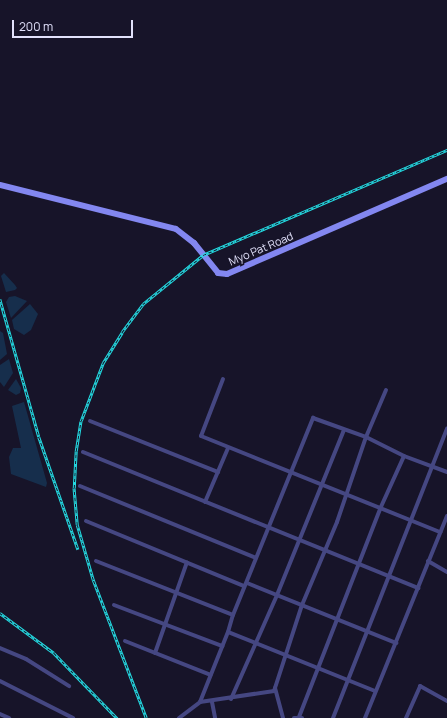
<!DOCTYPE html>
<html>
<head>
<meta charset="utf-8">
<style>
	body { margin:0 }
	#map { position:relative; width:447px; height:718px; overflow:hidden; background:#171429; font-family:Manrope,sans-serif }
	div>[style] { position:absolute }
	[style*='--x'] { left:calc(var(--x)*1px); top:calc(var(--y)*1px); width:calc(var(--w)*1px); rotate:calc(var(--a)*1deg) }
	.water>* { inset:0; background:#162e4c }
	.street>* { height:4px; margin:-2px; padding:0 2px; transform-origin:2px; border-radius:2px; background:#454782 }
	.secondary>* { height:6px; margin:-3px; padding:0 3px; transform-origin:3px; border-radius:3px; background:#8387f0 }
	.rail>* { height:2.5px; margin-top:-1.25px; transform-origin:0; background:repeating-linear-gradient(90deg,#171429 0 3px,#24dde4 0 6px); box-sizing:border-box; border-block:1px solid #24dde4 }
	span { translate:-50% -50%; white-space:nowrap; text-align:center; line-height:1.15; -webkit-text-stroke:3.5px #171429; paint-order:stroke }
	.street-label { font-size:11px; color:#e2e1fb }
	.scale { position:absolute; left:12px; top:20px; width:121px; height:18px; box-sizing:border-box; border:2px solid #e2e1fb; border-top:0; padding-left:5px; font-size:12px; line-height:14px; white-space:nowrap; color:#e2e1fb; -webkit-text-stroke:3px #171429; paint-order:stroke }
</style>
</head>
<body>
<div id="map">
	<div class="water">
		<i style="clip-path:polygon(4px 273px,15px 285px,17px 288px,15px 290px,6px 292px,1px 276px)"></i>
		<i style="clip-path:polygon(15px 296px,27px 301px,11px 318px,6px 302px,9px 297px)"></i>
		<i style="clip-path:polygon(30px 304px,38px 314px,31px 330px,24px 335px,14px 329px,12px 320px)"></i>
		<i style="clip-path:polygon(0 331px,3px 333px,7px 354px,0 360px)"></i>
		<i style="clip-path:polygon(9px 359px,13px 373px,4px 387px,0 382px,0 365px)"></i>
		<i style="clip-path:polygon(16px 379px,21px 388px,20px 393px,16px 395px,8px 390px)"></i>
		<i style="clip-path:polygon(24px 402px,47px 483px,46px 487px,11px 474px,9px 457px,13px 448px,21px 448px,12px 406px)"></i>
	</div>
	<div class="street">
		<i style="--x:223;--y:379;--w:61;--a:111.1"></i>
		<i style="--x:201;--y:436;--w:258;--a:21.9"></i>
		<i style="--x:90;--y:421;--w:138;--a:21.7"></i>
		<i style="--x:83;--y:452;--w:362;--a:22.1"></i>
		<i style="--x:80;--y:486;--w:190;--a:22.2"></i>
		<i style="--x:205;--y:502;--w:59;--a:-66.9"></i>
		<i style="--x:86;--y:521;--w:171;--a:22.4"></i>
		<i style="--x:96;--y:561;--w:147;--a:21.5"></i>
		<i style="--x:428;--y:561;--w:22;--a:30"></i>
		<i style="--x:247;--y:583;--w:161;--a:21.9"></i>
		<i style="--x:114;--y:605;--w:116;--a:20.8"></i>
		<i style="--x:125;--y:641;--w:92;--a:21.6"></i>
		<i style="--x:0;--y:648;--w:28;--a:23"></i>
		<i style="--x:26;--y:659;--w:51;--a:32.1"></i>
		<i style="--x:155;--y:653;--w:96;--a:-70.6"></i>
		<i style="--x:0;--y:681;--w:82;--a:26.9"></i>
		<i style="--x:275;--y:688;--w:31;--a:75"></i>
		<i style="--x:375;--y:691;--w:158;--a:-158.1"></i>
		<i style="--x:228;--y:632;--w:18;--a:-74"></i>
		<i style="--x:233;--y:615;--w:213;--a:-67.9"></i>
		<i style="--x:313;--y:418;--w:56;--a:19.7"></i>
		<i style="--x:366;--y:437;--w:42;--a:26.6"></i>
		<i style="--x:404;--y:456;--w:46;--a:20.4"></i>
		<i style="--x:231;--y:699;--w:114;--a:-66.1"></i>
		<i style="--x:277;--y:595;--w:178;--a:-67.9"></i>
		<i style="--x:200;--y:702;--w:75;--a:-8.5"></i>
		<i style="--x:274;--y:691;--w:90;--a:-72"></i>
		<i style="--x:302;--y:605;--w:90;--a:-67.1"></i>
		<i style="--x:337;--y:522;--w:90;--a:-71.2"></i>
		<i style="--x:366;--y:437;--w:51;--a:-66.9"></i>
		<i style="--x:212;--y:702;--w:16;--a:79"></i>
		<i style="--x:0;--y:714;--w:10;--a:24"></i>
		<i style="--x:299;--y:717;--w:223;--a:-68.7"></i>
		<i style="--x:380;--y:509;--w:58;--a:-65.6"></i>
		<i style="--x:179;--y:718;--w:26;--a:-37"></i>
		<i style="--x:200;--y:702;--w:75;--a:-68.2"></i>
		<i style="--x:294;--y:718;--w:8;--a:0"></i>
		<i style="--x:333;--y:718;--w:311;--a:-68.5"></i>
		<i style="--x:365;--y:718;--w:218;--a:-67.9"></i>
		<i style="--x:406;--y:718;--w:35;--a:-66"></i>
		<i style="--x:420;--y:686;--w:31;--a:29"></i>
	</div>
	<div class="secondary">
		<i style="--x:0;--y:185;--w:181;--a:14"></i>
		<i style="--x:176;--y:229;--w:23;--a:38"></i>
		<i style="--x:194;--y:243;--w:38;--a:51"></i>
		<i style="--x:218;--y:273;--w:9;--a:6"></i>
		<i style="--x:227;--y:274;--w:240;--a:-23.4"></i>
	</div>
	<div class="rail">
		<i style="--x:0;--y:299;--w:143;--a:74.2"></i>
		<i style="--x:39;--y:437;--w:119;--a:70.8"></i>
		<i style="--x:0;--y:613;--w:67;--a:36.5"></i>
		<i style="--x:54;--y:653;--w:91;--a:45.9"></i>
		<i style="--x:146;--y:718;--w:148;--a:-111"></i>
		<i style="--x:93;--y:580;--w:57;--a:-106.2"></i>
		<i style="--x:77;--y:525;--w:37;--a:-95"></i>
		<i style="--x:74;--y:488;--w:37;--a:-87"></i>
		<i style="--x:76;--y:451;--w:30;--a:-81"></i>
		<i style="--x:81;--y:421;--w:62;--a:-69.2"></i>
		<i style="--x:103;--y:363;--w:36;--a:-58"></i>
		<i style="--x:122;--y:332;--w:35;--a:-53"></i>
		<i style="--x:143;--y:304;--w:77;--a:-39.2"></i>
		<i style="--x:203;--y:255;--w:266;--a:-23.3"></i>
	</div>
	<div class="street-label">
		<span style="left:261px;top:249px;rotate:-23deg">Myo Pat Road</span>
	</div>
	<div class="scale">200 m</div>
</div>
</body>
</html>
